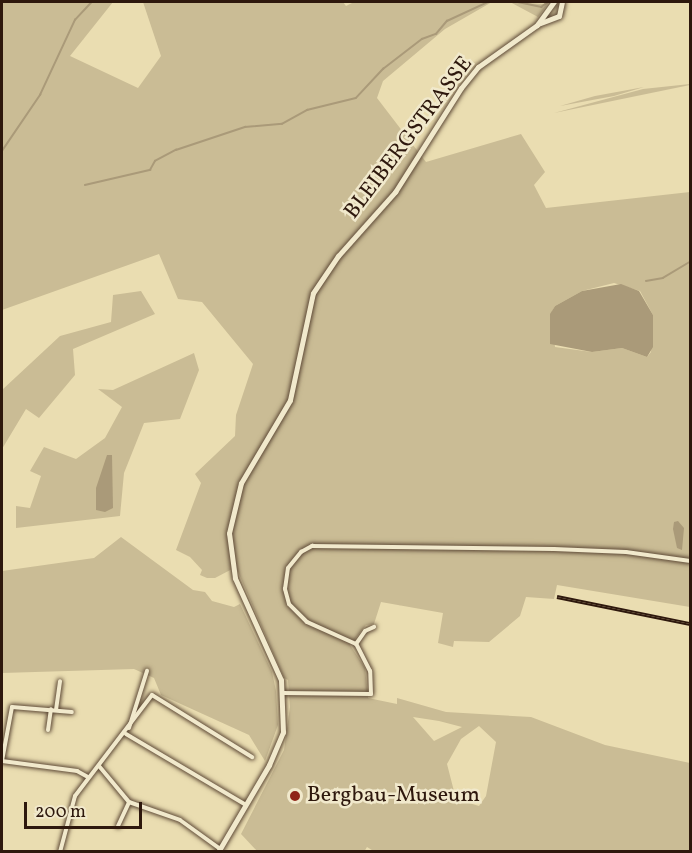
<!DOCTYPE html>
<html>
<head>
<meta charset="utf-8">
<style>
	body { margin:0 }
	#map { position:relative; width:692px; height:853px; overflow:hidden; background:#eaddb1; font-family:Vollkorn,serif }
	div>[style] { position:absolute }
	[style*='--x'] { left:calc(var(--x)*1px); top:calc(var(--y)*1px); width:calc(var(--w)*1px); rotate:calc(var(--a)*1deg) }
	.green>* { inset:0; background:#cabc95 }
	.water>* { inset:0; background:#aa9a79 }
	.stream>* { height:1.5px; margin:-0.75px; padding:0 0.75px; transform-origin:0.75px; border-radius:0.75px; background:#aa9a79 }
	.roads { filter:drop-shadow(0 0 2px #5d4936) drop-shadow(0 0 2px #5d4936) }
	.street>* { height:4px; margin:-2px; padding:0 2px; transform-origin:2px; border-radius:2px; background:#f1e9cc }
	.secondary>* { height:5px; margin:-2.5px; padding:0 2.5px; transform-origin:2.5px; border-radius:2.5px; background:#f1e9cc }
	.rail>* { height:4px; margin-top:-2px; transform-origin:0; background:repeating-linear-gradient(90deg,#f1e9cc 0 4.5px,#2e180d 0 9px); box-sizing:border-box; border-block:2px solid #2e180d }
	.dots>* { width:16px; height:16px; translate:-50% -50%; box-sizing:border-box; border:3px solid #f1e9cc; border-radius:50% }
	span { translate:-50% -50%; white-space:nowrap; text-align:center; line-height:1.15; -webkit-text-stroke:5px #f1e9cc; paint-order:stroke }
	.street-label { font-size:22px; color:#2e180d }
	.poi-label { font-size:22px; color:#2e180d }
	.left { translate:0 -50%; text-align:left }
	.frame { position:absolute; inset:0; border:3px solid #2e180d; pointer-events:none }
	.scale { position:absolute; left:24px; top:802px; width:118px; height:27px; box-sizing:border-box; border:3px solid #2e180d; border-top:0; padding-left:8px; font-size:18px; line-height:21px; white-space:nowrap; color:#2e180d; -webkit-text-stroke:4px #f1e9cc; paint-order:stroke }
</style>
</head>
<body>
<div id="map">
	<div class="green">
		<i style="clip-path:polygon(evenodd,2px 2px,113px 2px,70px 56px,138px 88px,161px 56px,143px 2px,343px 2px,346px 6px,354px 2px,492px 2px,445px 29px,383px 81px,377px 98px,426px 162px,521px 134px,545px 172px,534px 185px,546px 208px,690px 192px,690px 607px,557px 585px,554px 599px,526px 597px,520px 616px,489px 642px,454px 641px,453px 647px,438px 643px,443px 613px,381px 602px,374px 624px,366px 625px,350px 645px,365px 668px,368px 698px,397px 704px,397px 698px,446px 712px,531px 717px,605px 745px,690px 763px,690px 851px,375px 852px,367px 847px,364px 852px,258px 852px,241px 834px,284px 750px,290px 707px,288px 680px,284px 678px,236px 567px,215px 578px,207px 578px,200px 575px,202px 570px,190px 557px,176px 550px,201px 483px,195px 474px,235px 436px,236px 415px,253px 364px,202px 302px,178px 299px,159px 254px,2px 310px,2px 2px,614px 283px,640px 291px,653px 315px,651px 352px,647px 357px,622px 348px,592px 352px,555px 347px,552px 311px,555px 306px,582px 291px,614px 283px,2px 2px,413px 717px,439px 721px,462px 727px,434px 741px,413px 717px,2px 2px,479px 726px,496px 742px,486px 796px,479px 806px,456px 799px,447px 764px,461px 739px,479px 726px)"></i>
		<i style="clip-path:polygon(510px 2px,544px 4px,549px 2px,538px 17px)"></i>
		<i style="clip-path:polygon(690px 84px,690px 85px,554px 113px,643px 89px)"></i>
		<i style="clip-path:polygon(644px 87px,614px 96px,560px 106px,595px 96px)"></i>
		<i style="clip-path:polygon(141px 291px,155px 314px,73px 349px,75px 375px,39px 418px,26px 409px,2px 449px,2px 390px,60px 336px,111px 322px,113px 295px)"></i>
		<i style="clip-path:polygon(194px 353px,199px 370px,180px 419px,144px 423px,124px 473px,120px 516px,16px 528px,16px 506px,30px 508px,41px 476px,30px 471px,44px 447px,76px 459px,105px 438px,122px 407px,98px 389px,113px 390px)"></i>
		<i style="clip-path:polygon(121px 537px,193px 590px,205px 592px,212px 601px,234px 607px,240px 604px,272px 672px,276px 691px,278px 725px,265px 761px,249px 735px,161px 695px,154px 678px,134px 669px,2px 673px,2px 571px,94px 558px)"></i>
	</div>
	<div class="water">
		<i style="clip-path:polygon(621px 284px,639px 291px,653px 315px,653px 347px,647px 357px,622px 348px,592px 352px,550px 344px,550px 314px,555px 306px,582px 291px)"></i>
		<i style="clip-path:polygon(107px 455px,112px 455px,113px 508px,105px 512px,96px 510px,96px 488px)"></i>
		<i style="clip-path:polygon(678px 521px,684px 528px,682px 550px,677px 548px,673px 529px,674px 522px)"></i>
	</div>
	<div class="stream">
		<i style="--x:518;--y:2;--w:24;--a:12"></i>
		<i style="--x:541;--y:7;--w:9;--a:-36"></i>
		<i style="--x:2;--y:151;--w:68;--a:-55.8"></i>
		<i style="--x:40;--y:95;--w:83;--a:-65"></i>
		<i style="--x:75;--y:20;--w:25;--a:-47"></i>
		<i style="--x:85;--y:185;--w:67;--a:-13"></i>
		<i style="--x:150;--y:170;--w:10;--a:-61"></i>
		<i style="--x:155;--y:161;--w:24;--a:-28"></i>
		<i style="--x:176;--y:150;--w:73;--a:-18.4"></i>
		<i style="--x:245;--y:127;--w:37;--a:-5"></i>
		<i style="--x:282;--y:124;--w:29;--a:-29"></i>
		<i style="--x:307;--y:110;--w:50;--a:-13.8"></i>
		<i style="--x:356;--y:98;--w:40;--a:-47"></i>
		<i style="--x:383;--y:69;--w:49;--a:-37.6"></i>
		<i style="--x:422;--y:39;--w:15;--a:-20"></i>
		<i style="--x:436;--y:34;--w:17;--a:-50"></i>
		<i style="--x:447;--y:21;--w:45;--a:-24.9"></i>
		<i style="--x:646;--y:281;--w:17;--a:-10"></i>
		<i style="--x:663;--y:278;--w:31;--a:-31"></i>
	</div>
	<div class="roads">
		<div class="street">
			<i style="--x:356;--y:644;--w:16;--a:-55"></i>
			<i style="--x:365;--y:631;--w:10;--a:-24"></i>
			<i style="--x:283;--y:693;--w:88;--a:0.7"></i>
			<i style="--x:371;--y:694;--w:23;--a:-92"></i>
			<i style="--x:370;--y:671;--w:30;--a:-117"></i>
			<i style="--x:356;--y:644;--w:54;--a:-155.8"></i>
			<i style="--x:307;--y:622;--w:25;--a:-135"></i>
			<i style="--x:289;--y:604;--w:16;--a:-105"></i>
			<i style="--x:285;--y:589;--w:21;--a:-82"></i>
			<i style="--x:288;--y:568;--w:21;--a:-51"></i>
			<i style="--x:301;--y:552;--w:13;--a:-29"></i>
			<i style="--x:312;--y:546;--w:242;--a:0.7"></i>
			<i style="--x:554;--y:549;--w:72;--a:2.4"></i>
			<i style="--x:626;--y:552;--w:65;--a:8"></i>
			<i style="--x:56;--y:710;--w:29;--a:-82"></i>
			<i style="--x:129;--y:728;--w:60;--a:-72.5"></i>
			<i style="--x:48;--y:730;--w:21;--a:-82"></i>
			<i style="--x:126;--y:734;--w:139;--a:30.6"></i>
			<i style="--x:2;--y:761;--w:55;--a:-79.5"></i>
			<i style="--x:12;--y:707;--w:60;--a:4.8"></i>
			<i style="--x:2;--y:761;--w:76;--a:7.6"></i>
			<i style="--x:77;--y:771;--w:13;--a:29"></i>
			<i style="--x:99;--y:766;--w:47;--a:50.2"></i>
			<i style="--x:129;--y:802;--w:54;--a:19.4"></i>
			<i style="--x:180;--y:820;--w:49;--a:35.9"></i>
			<i style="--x:118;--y:826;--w:26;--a:-65"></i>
			<i style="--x:60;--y:852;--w:58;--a:-75"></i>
			<i style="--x:75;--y:796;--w:127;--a:-52.7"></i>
			<i style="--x:152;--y:695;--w:118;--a:31.8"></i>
		</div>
		<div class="secondary">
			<i style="--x:538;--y:24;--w:22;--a:-21"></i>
			<i style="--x:559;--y:16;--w:14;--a:-78"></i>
			<i style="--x:218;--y:852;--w:101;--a:-59.6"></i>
			<i style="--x:269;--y:765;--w:36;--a:-67"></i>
			<i style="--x:283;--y:732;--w:52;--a:-92.2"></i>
			<i style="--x:281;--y:680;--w:112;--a:-114.3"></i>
			<i style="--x:235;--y:578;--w:45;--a:-97.6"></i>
			<i style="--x:229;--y:533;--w:51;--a:-76.5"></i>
			<i style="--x:241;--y:483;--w:96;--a:-59.4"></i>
			<i style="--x:290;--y:400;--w:109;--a:-77.9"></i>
			<i style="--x:313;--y:293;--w:45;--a:-56"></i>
			<i style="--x:338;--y:256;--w:86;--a:-48.3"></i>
			<i style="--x:395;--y:192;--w:123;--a:-57.6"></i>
			<i style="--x:461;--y:88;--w:27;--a:-51"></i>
			<i style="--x:478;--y:67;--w:72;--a:-35.4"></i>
			<i style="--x:537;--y:25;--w:29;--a:-54"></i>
		</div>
	</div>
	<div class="rail">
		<i style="--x:557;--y:597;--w:136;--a:11.5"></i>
	</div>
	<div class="dots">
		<i style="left:295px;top:796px;background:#8f2418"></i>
	</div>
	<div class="street-label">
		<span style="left:409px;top:138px;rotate:-53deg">BLEIBERGSTRASSE</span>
	</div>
	<div class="poi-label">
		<span class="left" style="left:307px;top:796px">Bergbau-Museum</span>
	</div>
	<div class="frame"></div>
	<div class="scale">200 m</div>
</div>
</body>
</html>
